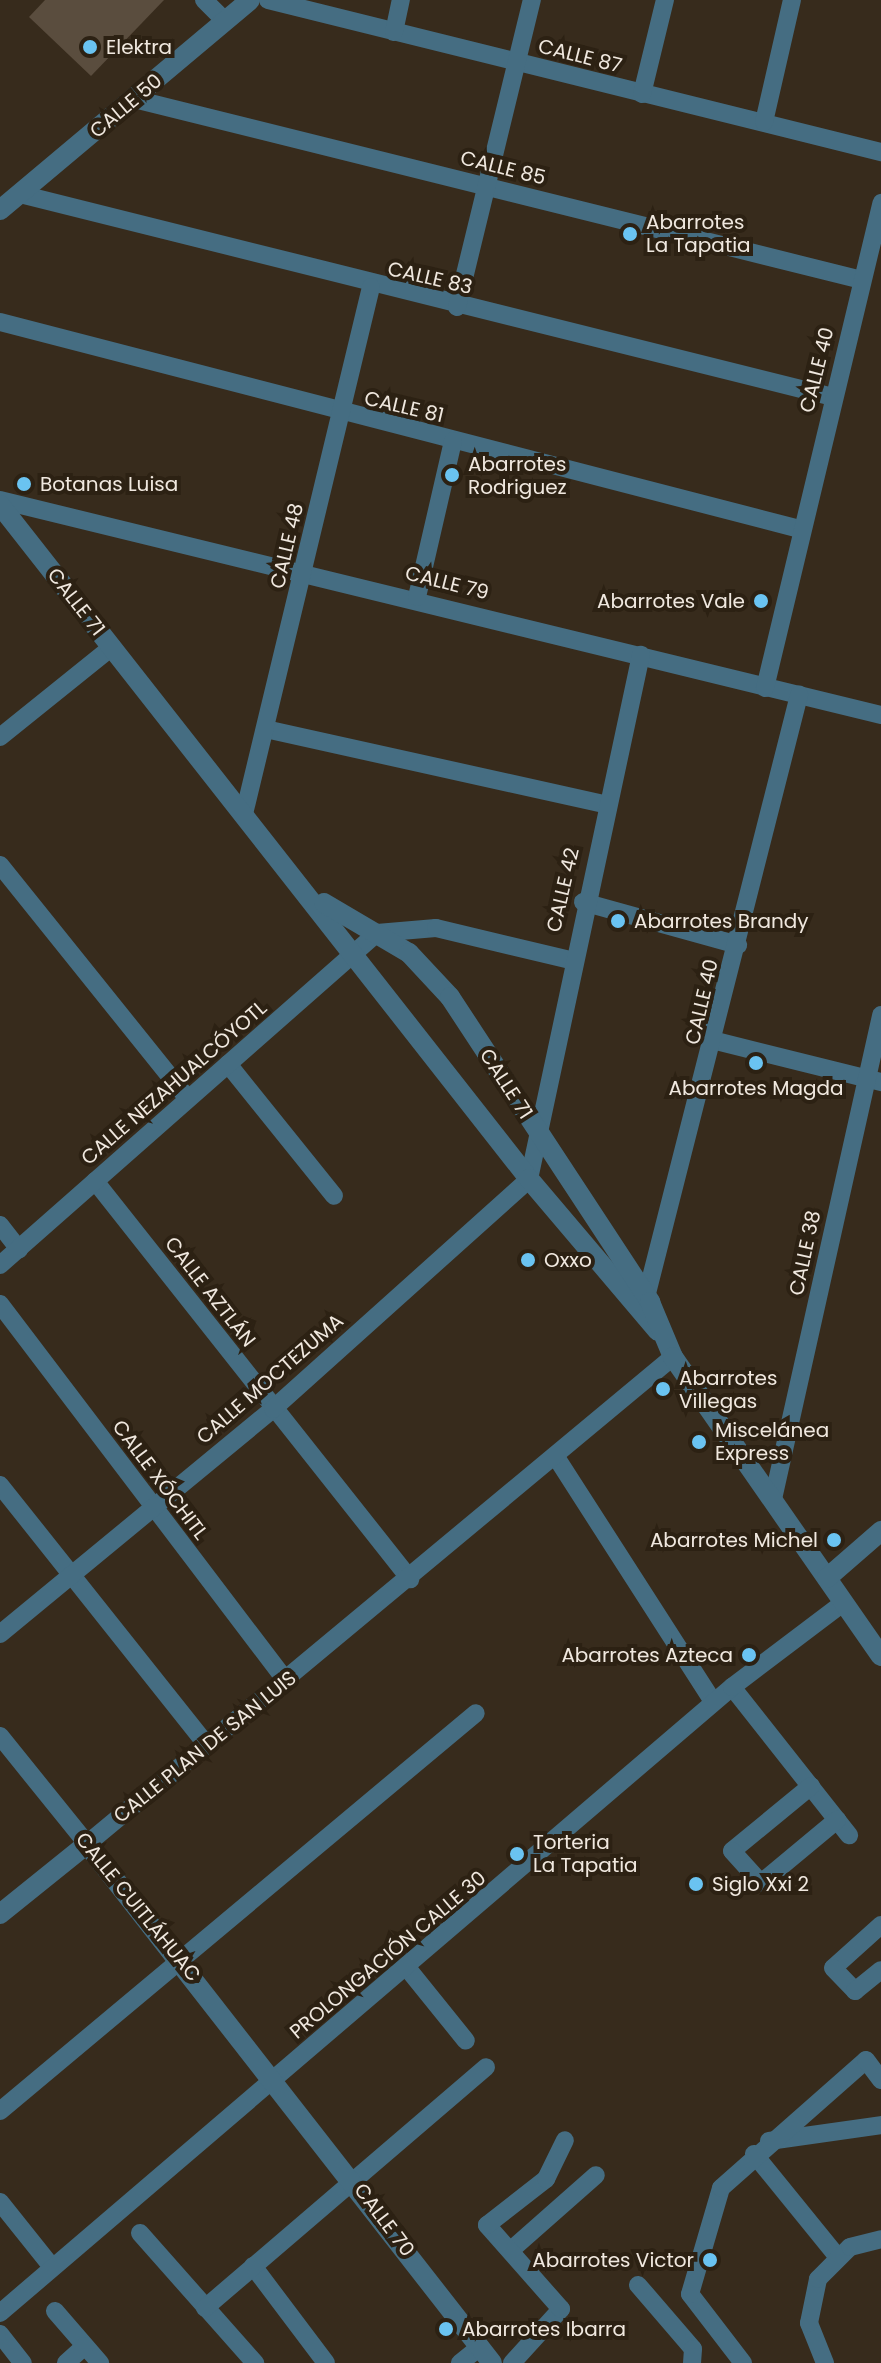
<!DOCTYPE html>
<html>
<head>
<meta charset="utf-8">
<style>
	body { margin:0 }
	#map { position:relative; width:881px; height:2363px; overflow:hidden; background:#372b1c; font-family:Poppins,sans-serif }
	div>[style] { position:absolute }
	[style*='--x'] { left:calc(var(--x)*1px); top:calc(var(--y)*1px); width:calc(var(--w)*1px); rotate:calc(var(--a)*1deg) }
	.building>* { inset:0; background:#5a4d3e }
	.minor>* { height:18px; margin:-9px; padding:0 9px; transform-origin:9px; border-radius:9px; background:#456d82 }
	.tertiary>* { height:20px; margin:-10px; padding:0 10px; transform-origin:10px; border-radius:10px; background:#456d82 }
	.dots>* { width:22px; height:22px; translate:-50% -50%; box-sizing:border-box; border:4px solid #2c2113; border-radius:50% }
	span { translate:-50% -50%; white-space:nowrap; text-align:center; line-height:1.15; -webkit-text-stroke:8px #2c2113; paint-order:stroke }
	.poi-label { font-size:20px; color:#f0e8df }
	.left { translate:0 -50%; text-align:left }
	.right { translate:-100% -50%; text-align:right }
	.street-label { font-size:20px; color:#f0e8df }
</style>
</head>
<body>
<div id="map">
	<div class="building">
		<i style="clip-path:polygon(45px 0,164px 0,91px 76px,29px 17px)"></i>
	</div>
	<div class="minor">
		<i style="--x:204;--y:0;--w:30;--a:45"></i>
		<i style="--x:268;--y:0;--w:632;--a:13.93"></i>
		<i style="--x:394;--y:32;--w:33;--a:-78"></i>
		<i style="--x:642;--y:94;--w:97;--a:-76.3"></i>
		<i style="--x:134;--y:99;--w:750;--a:13.96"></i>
		<i style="--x:764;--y:122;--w:125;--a:-77.1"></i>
		<i style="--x:20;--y:194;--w:838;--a:14.02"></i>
		<i style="--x:457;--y:307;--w:316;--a:-76.3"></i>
		<i style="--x:0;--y:322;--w:826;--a:14.51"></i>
		<i style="--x:0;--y:500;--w:907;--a:13.71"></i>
		<i style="--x:417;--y:597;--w:160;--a:-77"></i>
		<i style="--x:765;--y:688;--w:499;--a:-76.5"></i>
		<i style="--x:270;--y:730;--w:343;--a:12.5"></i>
		<i style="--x:0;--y:737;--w:144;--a:-38.8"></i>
		<i style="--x:244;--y:814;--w:542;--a:-76.45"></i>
		<i style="--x:0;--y:865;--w:300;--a:51.2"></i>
		<i style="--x:583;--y:902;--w:161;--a:15.5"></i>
		<i style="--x:716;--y:1041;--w:170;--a:14"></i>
		<i style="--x:228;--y:1064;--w:169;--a:51.2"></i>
		<i style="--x:95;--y:1181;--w:508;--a:51.64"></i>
		<i style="--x:0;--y:1225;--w:31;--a:52"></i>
		<i style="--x:0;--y:1265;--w:502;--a:-41.37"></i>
		<i style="--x:377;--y:933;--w:59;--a:-4.8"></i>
		<i style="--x:436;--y:928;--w:138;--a:13.4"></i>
		<i style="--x:0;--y:1304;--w:473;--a:52.8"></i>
		<i style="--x:643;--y:1309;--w:634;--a:-75.74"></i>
		<i style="--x:556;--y:1457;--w:291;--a:57.3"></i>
		<i style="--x:0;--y:1485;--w:332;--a:51.5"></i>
		<i style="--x:773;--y:1499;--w:496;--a:-77.4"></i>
		<i style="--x:0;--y:1634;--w:354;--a:-39.5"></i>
		<i style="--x:273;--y:1409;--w:344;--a:-41.9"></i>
		<i style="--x:529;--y:1179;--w:536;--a:-77.94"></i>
		<i style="--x:732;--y:1687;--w:189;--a:51.7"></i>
		<i style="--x:0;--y:1736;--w:139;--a:51.1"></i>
		<i style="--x:87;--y:1844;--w:762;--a:-39.73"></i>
		<i style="--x:811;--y:1786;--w:102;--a:140.6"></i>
		<i style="--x:732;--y:1851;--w:43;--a:47.8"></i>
		<i style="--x:761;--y:1883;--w:99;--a:-39.7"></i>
		<i style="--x:881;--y:1925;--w:64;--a:138.1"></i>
		<i style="--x:833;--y:1968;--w:32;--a:46"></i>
		<i style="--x:855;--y:1991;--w:33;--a:-39"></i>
		<i style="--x:408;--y:1969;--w:92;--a:51.1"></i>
		<i style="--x:0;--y:2111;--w:620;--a:-39.9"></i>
		<i style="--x:769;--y:2141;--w:113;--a:-8.1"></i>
		<i style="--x:754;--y:2154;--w:132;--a:50.9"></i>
		<i style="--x:0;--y:2202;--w:83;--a:51.3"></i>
		<i style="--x:140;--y:2233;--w:174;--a:48.5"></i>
		<i style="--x:511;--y:2250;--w:113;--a:-41.4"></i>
		<i style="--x:253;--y:2266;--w:121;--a:53"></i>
		<i style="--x:638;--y:2285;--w:84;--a:49.3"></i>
		<i style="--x:693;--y:2349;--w:14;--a:94"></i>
		<i style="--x:205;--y:2308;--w:370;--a:-40.6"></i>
		<i style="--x:55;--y:2311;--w:69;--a:49.1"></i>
		<i style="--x:0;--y:2313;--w:963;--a:-40.54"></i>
		<i style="--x:732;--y:1687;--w:139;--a:-37.1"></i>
		<i style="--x:0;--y:2334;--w:37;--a:52"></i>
		<i style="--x:66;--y:2363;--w:25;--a:-42"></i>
		<i style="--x:460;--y:2363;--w:26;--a:-39"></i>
		<i style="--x:512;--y:2363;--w:73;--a:-47.8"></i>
		<i style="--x:561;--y:2309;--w:112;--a:-131.4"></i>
		<i style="--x:487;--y:2225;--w:75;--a:-37.9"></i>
		<i style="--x:546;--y:2179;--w:43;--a:-64"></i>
		<i style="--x:743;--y:2363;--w:87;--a:-127.5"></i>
		<i style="--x:690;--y:2294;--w:110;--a:-73.7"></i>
		<i style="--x:721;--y:2188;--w:193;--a:-41.4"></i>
		<i style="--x:866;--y:2060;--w:25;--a:53"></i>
		<i style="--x:825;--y:2363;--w:43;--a:-111.8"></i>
		<i style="--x:809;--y:2323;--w:45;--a:-78.4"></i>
		<i style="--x:818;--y:2279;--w:45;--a:-45"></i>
		<i style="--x:850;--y:2247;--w:32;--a:-14"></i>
	</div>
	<div class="tertiary">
		<i style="--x:0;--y:210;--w:326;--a:-40"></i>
		<i style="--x:0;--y:505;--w:857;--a:51.87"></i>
		<i style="--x:529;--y:1179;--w:199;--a:49.7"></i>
		<i style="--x:324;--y:903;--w:99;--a:30.5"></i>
		<i style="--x:409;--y:953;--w:60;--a:47"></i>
		<i style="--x:450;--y:997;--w:365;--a:56.7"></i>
		<i style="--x:650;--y:1302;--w:60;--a:67.3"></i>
		<i style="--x:673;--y:1357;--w:364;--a:55.2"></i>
		<i style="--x:827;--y:1578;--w:72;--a:-41"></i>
		<i style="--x:0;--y:1914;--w:112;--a:-38.8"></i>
		<i style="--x:87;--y:1844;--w:658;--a:52.03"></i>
	</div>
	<div class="dots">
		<i style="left:90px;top:47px;background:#6ac3f1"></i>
		<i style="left:630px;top:234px;background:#6ac3f1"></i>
		<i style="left:452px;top:475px;background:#6ac3f1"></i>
		<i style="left:24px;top:484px;background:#6ac3f1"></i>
		<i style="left:761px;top:601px;background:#6ac3f1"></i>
		<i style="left:618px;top:921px;background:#6ac3f1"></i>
		<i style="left:756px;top:1063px;background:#6ac3f1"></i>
		<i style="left:528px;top:1260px;background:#6ac3f1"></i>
		<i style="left:663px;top:1389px;background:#6ac3f1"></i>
		<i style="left:699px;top:1442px;background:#6ac3f1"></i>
		<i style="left:834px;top:1540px;background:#6ac3f1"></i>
		<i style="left:749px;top:1655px;background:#6ac3f1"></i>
		<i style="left:517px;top:1854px;background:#6ac3f1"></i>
		<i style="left:696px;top:1884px;background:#6ac3f1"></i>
		<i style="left:710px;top:2260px;background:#6ac3f1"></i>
		<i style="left:446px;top:2329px;background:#6ac3f1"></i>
	</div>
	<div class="poi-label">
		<span class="left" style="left:106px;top:47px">Elektra</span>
		<span class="left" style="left:646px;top:234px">Abarrotes<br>La Tapatia</span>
		<span class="left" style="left:468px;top:476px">Abarrotes<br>Rodriguez</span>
		<span class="left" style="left:40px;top:484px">Botanas Luisa</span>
		<span class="right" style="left:745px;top:601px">Abarrotes Vale</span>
		<span class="left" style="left:634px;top:921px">Abarrotes Brandy</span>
		<span style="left:756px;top:1088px">Abarrotes Magda</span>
		<span class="left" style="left:544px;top:1260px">Oxxo</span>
		<span class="left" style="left:679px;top:1390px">Abarrotes<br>Villegas</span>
		<span class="left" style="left:715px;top:1442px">Miscelánea<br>Express</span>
		<span class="right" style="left:818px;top:1540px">Abarrotes Michel</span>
		<span class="right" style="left:733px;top:1655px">Abarrotes Azteca</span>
		<span class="left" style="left:533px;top:1854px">Torteria<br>La Tapatia</span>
		<span class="left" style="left:712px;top:1884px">Siglo Xxi 2</span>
		<span class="right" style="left:694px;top:2260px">Abarrotes Victor</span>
		<span class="left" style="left:462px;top:2329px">Abarrotes Ibarra</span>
	</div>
	<div class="street-label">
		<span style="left:580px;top:56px;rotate:14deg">CALLE 87</span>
		<span style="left:126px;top:106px;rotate:-40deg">CALLE 50</span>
		<span style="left:503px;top:168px;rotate:14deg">CALLE 85</span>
		<span style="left:430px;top:278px;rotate:13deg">CALLE 83</span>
		<span style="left:817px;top:370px;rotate:-76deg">CALLE 40</span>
		<span style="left:404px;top:407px;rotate:13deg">CALLE 81</span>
		<span style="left:287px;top:546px;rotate:-77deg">CALLE 48</span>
		<span style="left:447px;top:583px;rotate:14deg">CALLE 79</span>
		<span style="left:76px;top:602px;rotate:52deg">CALLE 71</span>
		<span style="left:563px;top:890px;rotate:-77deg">CALLE 42</span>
		<span style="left:702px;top:1002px;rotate:-77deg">CALLE 40</span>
		<span style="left:174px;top:1083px;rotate:-41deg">CALLE NEZAHUALCÓYOTL</span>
		<span style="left:506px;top:1084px;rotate:57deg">CALLE 71</span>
		<span style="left:805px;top:1253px;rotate:-78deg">CALLE 38</span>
		<span style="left:210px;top:1292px;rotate:52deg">CALLE AZTLÁN</span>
		<span style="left:270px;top:1379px;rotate:-41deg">CALLE MOCTEZUMA</span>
		<span style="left:160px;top:1480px;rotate:53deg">CALLE XÓCHITL</span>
		<span style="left:205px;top:1747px;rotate:-39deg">CALLE PLAN DE SAN LUIS</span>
		<span style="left:138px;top:1907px;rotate:51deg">CALLE CUITLÁHUAC</span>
		<span style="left:388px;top:1955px;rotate:-40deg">PROLONGACIÓN CALLE 30</span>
		<span style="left:384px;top:2220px;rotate:53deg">CALLE 70</span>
	</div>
</div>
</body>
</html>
